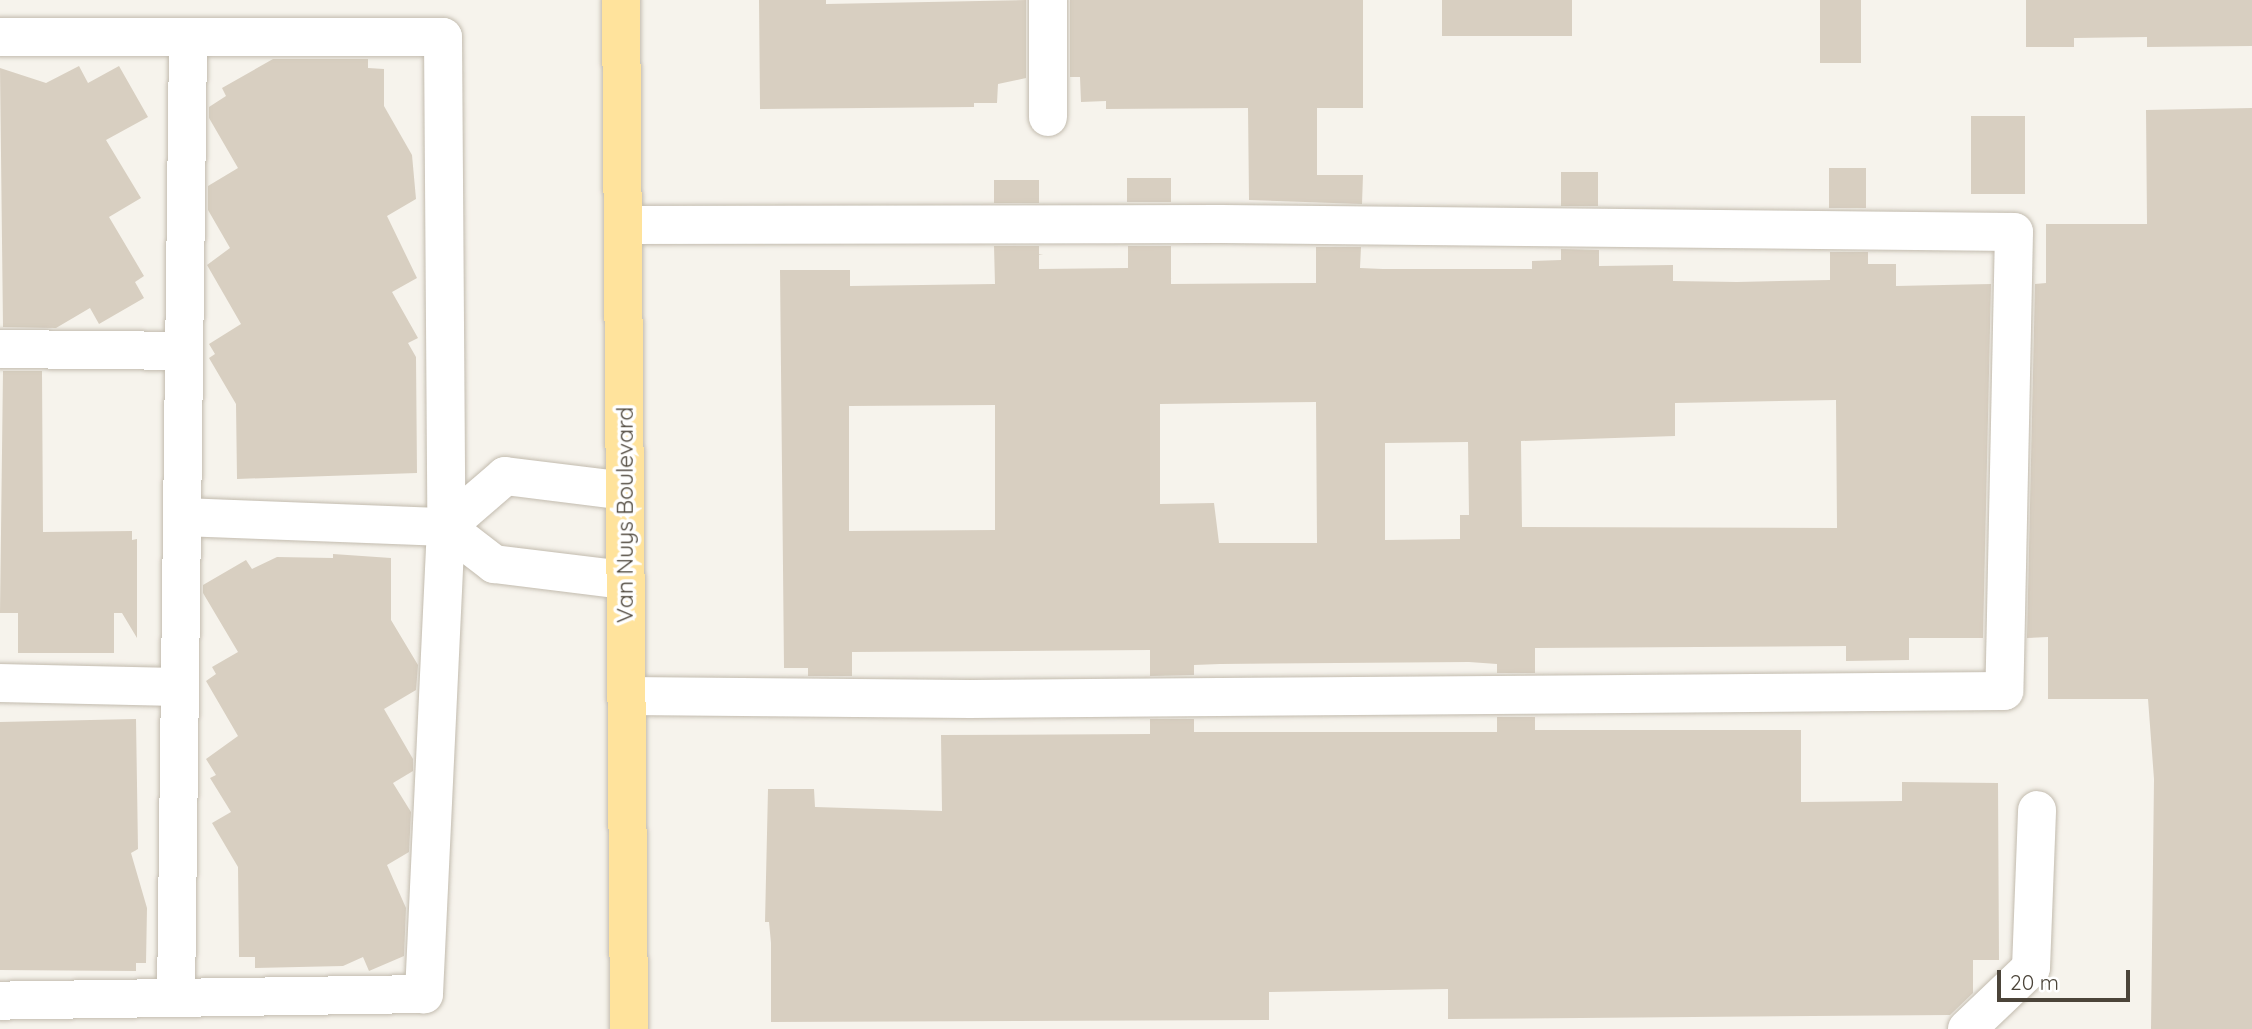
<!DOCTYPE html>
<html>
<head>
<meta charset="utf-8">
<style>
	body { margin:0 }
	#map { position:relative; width:2252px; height:1029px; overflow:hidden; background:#f6f3ec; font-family:Quicksand,sans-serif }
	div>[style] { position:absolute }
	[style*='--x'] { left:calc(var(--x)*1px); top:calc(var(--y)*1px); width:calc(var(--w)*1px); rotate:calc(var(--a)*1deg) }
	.building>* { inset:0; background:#d8cfc1; transform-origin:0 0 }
	.roads { filter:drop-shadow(0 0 2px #c2bbae) drop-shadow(0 0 2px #c2bbae) }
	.minor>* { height:38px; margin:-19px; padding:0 19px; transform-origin:19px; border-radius:19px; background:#fff }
	.major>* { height:38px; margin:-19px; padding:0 19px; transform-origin:19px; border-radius:19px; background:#ffe39c }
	span { translate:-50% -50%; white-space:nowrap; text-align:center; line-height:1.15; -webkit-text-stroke:7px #fff; paint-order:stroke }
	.street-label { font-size:23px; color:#4b4439 }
	.scale { position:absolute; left:1997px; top:970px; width:133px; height:32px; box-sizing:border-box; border:4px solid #4b4439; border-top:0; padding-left:9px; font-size:21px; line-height:24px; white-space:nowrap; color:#4b4439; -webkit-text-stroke:5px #fff; paint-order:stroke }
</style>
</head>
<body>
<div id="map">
	<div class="building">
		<i style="clip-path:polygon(759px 0,826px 0,826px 4px,1026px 0,1026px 78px,998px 84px,997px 103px,974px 103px,974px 107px,760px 109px)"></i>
		<i style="clip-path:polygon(1070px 0,1363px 0,1363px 108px,1317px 108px,1317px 175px,1363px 175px,1362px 204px,1249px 200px,1248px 108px,1106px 109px,1106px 101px,1081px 102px,1080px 77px,1070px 77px)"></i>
		<i style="left:1442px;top:0;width:130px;height:36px"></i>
		<i style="left:1820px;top:0;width:41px;height:63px"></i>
		<i style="clip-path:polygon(2026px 0,2252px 0,2252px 46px,2147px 47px,2147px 37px,2074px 38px,2074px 47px,2026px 47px)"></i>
		<i style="clip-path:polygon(273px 59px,368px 59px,368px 68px,384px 69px,384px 106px,412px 155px,416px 199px,387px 216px,417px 278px,392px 292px,418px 338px,408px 343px,416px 357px,417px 473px,237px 479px,236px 404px,209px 358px,215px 354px,209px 344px,241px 324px,207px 265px,230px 248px,208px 210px,208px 186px,238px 168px,209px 118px,209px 107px,226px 96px,222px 88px)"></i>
		<i style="clip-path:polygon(79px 66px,88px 83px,119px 66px,148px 117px,106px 140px,141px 198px,109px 217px,144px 276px,135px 282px,144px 298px,99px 324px,90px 308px,56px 328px,3px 327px,0 68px,46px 83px)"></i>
		<i style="clip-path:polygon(2252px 108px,2252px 1029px,2151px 1029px,2154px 779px,2148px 699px,2048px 699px,2048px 637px,2027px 638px,2035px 284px,2046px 283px,2046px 224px,2147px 224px,2146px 110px)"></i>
		<i style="left:1971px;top:116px;width:54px;height:78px"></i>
		<i style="left:1829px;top:168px;width:37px;height:40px"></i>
		<i style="left:1561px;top:172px;width:37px;height:34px"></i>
		<i style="left:1171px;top:178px;width:24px;height:44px;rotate:90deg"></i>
		<i style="left:994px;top:180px;width:45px;height:23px"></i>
		<i style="clip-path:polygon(evenodd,994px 246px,1039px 246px,1039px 269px,1128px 268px,1128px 246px,1171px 246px,1171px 284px,1316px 283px,1316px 247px,1361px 247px,1360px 268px,1383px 269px,1532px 269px,1532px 261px,1561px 260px,1561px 249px,1599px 250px,1599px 266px,1673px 265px,1673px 281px,1737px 282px,1830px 280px,1830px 252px,1868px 252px,1868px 264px,1896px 264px,1896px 286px,1991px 284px,1983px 638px,1909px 638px,1909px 660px,1846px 661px,1846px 646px,1535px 648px,1535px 673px,1497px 673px,1497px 664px,1469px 662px,1220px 664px,1194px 665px,1194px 675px,1150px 676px,1150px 650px,852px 652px,852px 676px,808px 676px,808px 668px,784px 668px,780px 270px,850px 270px,850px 286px,995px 284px,994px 246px,1836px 400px,1837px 528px,1522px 527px,1521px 441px,1675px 436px,1675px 403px,1836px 400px,994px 246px,1316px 402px,1317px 543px,1219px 543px,1214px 503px,1160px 504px,1160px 404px,1316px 402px,994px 246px,995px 405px,995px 530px,849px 531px,849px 406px,995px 405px,994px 246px,1468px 442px,1469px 515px,1460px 515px,1460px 539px,1385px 540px,1385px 443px,1468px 442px)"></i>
		<i style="clip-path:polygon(3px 371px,42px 371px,43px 532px,132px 531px,132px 540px,137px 539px,137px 638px,122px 613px,114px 613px,114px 653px,18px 653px,18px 613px,0 613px)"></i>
		<i style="clip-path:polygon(333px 554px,391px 558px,391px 620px,418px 665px,416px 690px,384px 709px,413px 759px,413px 771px,393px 783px,411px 812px,409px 852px,387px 865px,406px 908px,404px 956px,369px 971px,363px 957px,343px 966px,255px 968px,255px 957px,239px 957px,238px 867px,212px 823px,231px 812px,210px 778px,216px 775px,206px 759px,238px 736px,206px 681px,216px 674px,212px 667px,238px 652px,203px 593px,203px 585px,246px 560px,252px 569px,277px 557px,333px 558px)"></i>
		<i style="clip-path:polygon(1497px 717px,1535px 717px,1535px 730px,1801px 730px,1801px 802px,1902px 801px,1902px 782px,1998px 783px,1999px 960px,1973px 960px,1973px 993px,1950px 1015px,1448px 1019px,1448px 989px,1269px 992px,1269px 1020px,771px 1022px,771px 943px,769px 922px,765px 922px,768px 789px,814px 789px,815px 807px,942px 811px,941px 735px,1150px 734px,1150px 719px,1194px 719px,1194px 732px,1497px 732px)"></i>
		<i style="clip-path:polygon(136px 719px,138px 849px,131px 853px,147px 908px,146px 963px,136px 963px,136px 971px,0 970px,0 722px)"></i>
	</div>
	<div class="roads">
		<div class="minor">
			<i style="--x:0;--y:37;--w:443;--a:0"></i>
			<i style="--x:443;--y:37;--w:490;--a:89.6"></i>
			<i style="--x:446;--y:527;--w:468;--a:92.7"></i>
			<i style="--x:424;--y:994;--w:424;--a:179.1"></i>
			<i style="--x:1048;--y:117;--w:117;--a:-90"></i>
			<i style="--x:623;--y:225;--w:598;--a:-0.1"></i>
			<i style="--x:1221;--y:224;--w:793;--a:0.58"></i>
			<i style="--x:2014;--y:232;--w:459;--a:91.2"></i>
			<i style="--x:2004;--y:691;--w:1034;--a:179.56"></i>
			<i style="--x:970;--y:699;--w:343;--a:-179.5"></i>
			<i style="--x:0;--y:349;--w:184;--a:0.6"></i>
			<i style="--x:182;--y:517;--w:264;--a:2.2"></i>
			<i style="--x:446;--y:527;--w:61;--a:37.6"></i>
			<i style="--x:494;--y:564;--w:132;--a:7"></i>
			<i style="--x:446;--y:527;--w:78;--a:-40.8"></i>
			<i style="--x:505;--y:476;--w:121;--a:7.1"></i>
			<i style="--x:0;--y:683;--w:180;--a:1.3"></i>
			<i style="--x:176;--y:998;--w:961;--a:-89.28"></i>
			<i style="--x:1967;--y:1029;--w:88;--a:-43.6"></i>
			<i style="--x:2031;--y:968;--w:158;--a:-87.8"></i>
		</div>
		<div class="major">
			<i style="--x:621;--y:0;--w:1029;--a:89.55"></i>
		</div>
	</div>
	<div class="street-label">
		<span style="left:625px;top:515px;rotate:-90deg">Van Nuys Boulevard</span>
	</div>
	<div class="scale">20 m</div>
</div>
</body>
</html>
